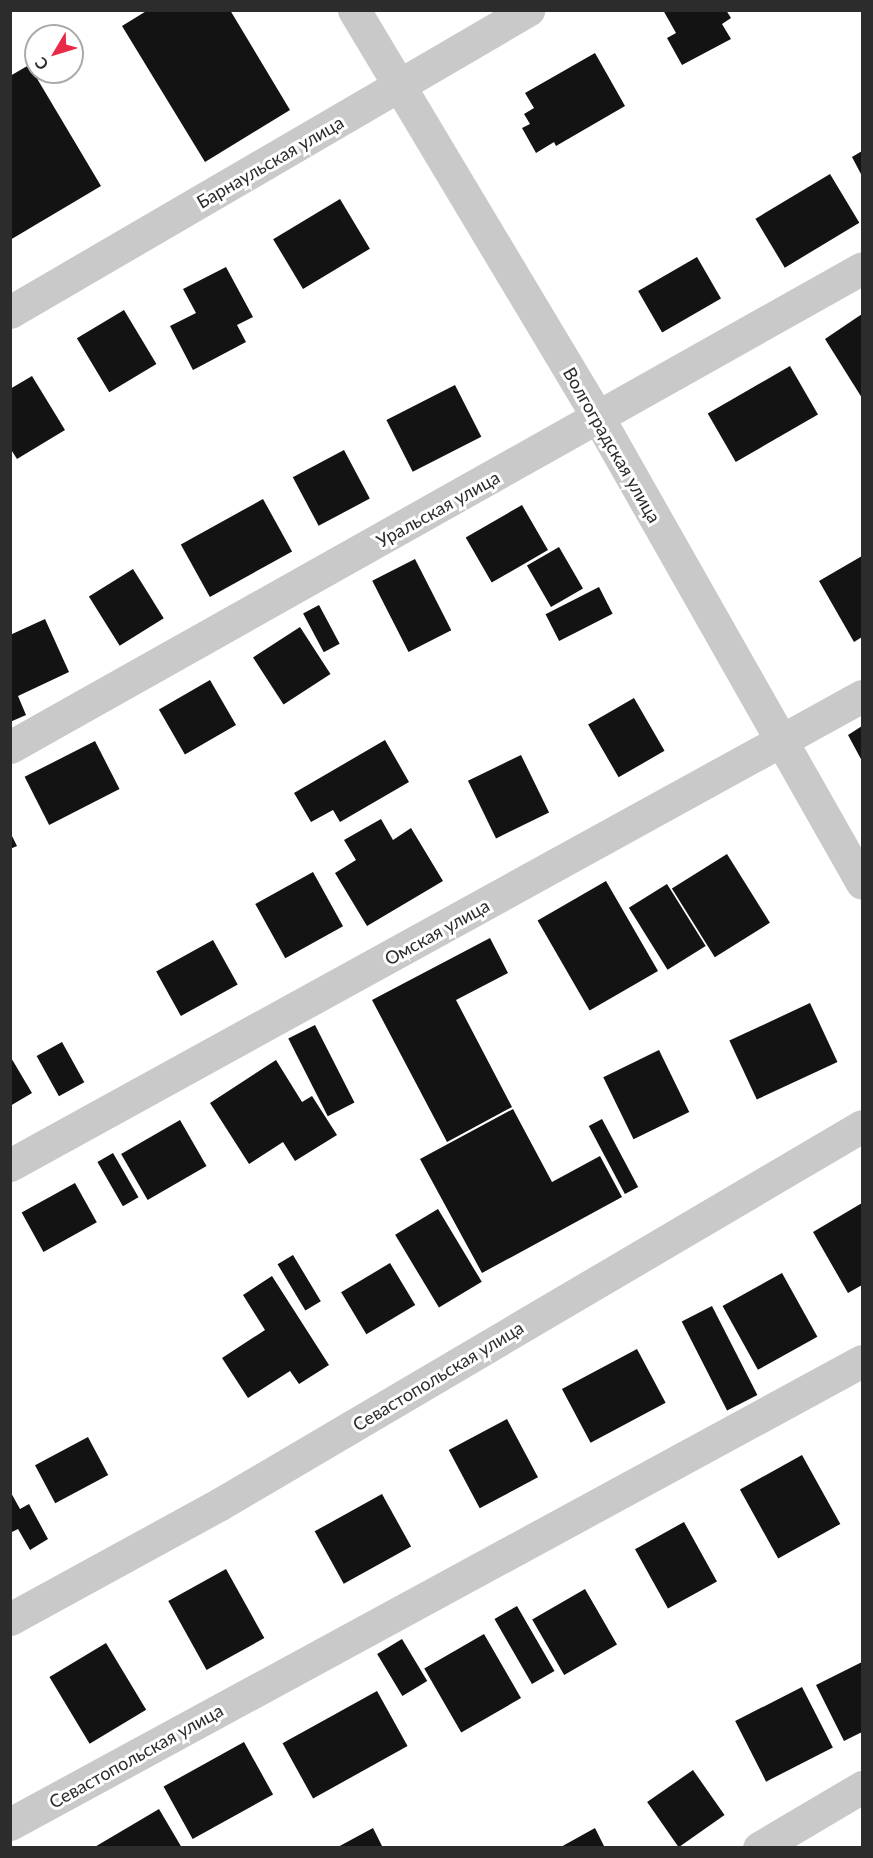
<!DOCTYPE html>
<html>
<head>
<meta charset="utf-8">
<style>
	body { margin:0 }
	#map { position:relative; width:873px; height:1858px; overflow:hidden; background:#fff; font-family:Lato,sans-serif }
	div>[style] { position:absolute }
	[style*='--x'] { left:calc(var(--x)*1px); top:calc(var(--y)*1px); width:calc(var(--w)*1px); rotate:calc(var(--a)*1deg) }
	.building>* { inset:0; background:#131313; transform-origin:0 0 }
	.minor>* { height:33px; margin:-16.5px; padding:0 16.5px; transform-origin:16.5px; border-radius:16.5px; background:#c9c9c9 }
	span { translate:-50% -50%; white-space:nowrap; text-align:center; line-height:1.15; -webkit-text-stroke:6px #fff; paint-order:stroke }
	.street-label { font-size:18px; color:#2c2c2c }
	.frame { position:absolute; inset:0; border:12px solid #2c2c2c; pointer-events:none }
	.north { position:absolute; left:24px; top:24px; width:60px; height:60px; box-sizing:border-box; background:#fff; border:2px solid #ababab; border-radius:50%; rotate:232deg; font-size:16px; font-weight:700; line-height:24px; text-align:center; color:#2c2c2c }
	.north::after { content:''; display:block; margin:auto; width:21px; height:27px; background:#e82a46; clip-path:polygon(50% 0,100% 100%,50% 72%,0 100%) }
</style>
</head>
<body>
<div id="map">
	<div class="building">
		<i style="clip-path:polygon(148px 10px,230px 10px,290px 110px,205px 162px,122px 26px)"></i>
		<i style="clip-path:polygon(663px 10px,726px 10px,731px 18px,722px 24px,731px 39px,682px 65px,667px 38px,676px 33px)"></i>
		<i style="clip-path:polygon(595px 53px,625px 106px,556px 146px,554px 142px,536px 153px,522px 128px,530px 124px,524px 114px,534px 108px,525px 93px)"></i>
		<i style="clip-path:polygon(29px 65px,101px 186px,10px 240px,10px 76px)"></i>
		<i style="clip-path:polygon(862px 151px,862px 176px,852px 157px)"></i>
		<i style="left:830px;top:174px;width:57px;height:87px;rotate:59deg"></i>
		<i style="left:340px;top:199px;width:58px;height:78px;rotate:59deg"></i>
		<i style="left:697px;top:257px;width:48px;height:68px;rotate:60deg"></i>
		<i style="clip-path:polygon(226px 267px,253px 317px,237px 325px,246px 342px,193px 370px,170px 326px,196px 313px,183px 289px)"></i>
		<i style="left:124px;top:310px;width:63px;height:55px;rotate:59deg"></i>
		<i style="clip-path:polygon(862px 314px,862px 398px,825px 339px)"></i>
		<i style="left:790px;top:366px;width:56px;height:95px;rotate:60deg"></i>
		<i style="clip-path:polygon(32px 376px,65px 430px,17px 459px,10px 448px,10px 389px)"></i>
		<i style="left:455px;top:385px;width:58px;height:77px;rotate:63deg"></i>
		<i style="left:344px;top:450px;width:55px;height:58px;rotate:62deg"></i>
		<i style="left:263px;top:499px;width:60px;height:94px;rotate:61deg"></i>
		<i style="left:522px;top:505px;width:52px;height:65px;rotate:60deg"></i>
		<i style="left:559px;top:547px;width:48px;height:37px;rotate:60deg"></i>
		<i style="clip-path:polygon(862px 556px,862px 637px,854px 642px,819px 581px)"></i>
		<i style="left:415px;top:559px;width:80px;height:48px;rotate:63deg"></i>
		<i style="left:133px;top:569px;width:58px;height:52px;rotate:58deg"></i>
		<i style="left:599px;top:587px;width:30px;height:60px;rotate:63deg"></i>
		<i style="left:319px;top:605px;width:44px;height:18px;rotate:62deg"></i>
		<i style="clip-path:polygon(45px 619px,69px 672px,18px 696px,26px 715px,10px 722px,10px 635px)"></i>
		<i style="left:300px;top:627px;width:56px;height:56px;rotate:57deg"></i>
		<i style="left:210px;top:680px;width:52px;height:59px;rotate:60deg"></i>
		<i style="left:634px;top:698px;width:61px;height:53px;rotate:60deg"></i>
		<i style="clip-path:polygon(862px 726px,862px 761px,848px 735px)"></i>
		<i style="clip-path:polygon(385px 740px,409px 782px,340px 822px,333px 810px,311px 822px,294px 793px)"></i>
		<i style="left:95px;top:741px;width:54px;height:79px;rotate:63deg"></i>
		<i style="left:521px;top:755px;width:64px;height:59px;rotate:64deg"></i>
		<i style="clip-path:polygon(381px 819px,393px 840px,411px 828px,443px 881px,367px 926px,335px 873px,356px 860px,344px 840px)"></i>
		<i style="clip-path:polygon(10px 832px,17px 846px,10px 849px)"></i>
		<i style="left:727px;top:854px;width:81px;height:65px;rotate:58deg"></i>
		<i style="left:313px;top:872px;width:62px;height:66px;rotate:61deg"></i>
		<i style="left:606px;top:881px;width:104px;height:79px;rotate:60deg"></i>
		<i style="left:667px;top:884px;width:73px;height:45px;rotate:58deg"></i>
		<i style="clip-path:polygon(490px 938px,508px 973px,456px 1000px,512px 1107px,447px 1142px,372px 1000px)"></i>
		<i style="left:213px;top:940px;width:51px;height:65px;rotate:61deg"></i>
		<i style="left:810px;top:1003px;width:65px;height:89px;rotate:65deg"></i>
		<i style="left:315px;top:1025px;width:87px;height:30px;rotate:63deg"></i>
		<i style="left:62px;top:1042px;width:46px;height:29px;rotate:61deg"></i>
		<i style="left:659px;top:1050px;width:69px;height:62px;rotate:64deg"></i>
		<i style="clip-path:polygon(10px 1056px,32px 1093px,10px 1106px)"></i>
		<i style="clip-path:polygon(276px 1060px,302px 1102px,312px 1096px,337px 1135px,295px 1161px,283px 1142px,249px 1164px,210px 1103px)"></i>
		<i style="clip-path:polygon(513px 1109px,552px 1182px,600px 1156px,622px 1197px,482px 1273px,420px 1159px)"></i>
		<i style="left:602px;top:1119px;width:77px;height:15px;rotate:62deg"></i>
		<i style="left:180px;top:1120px;width:53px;height:68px;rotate:60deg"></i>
		<i style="left:113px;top:1153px;width:51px;height:18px;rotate:60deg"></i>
		<i style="left:75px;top:1183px;width:45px;height:61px;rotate:61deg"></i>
		<i style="clip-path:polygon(862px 1203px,862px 1285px,848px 1293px,813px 1232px)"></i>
		<i style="left:438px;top:1209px;width:85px;height:50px;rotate:59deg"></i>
		<i style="left:293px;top:1255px;width:54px;height:18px;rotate:59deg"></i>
		<i style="left:390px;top:1263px;width:49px;height:57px;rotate:59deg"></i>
		<i style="left:782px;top:1273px;width:73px;height:68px;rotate:61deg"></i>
		<i style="clip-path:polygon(272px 1276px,329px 1365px,299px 1384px,290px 1371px,248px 1398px,222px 1358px,265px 1330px,243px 1295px)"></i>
		<i style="left:712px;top:1306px;width:100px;height:34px;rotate:63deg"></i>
		<i style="left:637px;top:1349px;width:61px;height:85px;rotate:62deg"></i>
		<i style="left:507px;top:1419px;width:66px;height:66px;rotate:62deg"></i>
		<i style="left:88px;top:1437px;width:43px;height:60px;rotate:62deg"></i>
		<i style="left:802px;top:1455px;width:79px;height:71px;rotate:61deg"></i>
		<i style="clip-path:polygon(10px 1491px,20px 1509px,29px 1504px,48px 1539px,30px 1550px,18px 1529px,10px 1533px)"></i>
		<i style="left:382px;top:1494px;width:60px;height:77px;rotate:61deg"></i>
		<i style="left:684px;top:1522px;width:68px;height:56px;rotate:61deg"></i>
		<i style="left:226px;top:1569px;width:79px;height:66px;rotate:61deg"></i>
		<i style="left:585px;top:1589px;width:64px;height:61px;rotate:60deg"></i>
		<i style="left:517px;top:1606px;width:75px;height:26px;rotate:60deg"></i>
		<i style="left:484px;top:1634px;width:74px;height:69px;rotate:60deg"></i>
		<i style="left:402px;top:1639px;width:49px;height:29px;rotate:59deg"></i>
		<i style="left:106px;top:1643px;width:78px;height:66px;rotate:59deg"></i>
		<i style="clip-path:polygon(862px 1662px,862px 1732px,844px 1741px,816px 1685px)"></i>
		<i style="left:802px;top:1687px;width:68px;height:75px;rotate:63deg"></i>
		<i style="left:377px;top:1691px;width:63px;height:108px;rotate:61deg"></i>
		<i style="left:244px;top:1742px;width:60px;height:92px;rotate:61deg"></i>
		<i style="left:693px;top:1770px;width:55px;height:56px;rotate:55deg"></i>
		<i style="clip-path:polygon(159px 1809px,182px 1848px,93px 1848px)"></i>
		<i style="clip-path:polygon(373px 1828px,383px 1848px,336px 1848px)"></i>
		<i style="clip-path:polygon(595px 1828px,605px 1848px,559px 1848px)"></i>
	</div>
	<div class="minor">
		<i style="--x:354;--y:10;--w:477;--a:59.1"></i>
		<i style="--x:599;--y:419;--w:533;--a:60.45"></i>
		<i style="--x:10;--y:312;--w:600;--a:-30.24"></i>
		<i style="--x:10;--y:747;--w:977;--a:-29.34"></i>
		<i style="--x:10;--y:1165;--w:973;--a:-28.83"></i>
		<i style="--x:10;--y:1619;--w:239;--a:-28.7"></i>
		<i style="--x:220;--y:1504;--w:745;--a:-30.49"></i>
		<i style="--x:10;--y:1824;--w:970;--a:-28.52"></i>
		<i style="--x:759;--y:1848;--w:120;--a:-30.6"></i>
	</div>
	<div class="street-label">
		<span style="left:270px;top:162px;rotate:-30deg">Барнаульская улица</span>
		<span style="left:612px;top:445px;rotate:60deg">Волгоградская улица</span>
		<span style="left:438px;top:509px;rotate:-29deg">Уральская улица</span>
		<span style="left:437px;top:932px;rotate:-29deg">Омская улица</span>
		<span style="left:438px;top:1376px;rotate:-31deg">Севастопольская улица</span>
		<span style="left:136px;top:1756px;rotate:-29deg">Севастопольская улица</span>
	</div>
	<div class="frame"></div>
	<div class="north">С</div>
</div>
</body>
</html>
